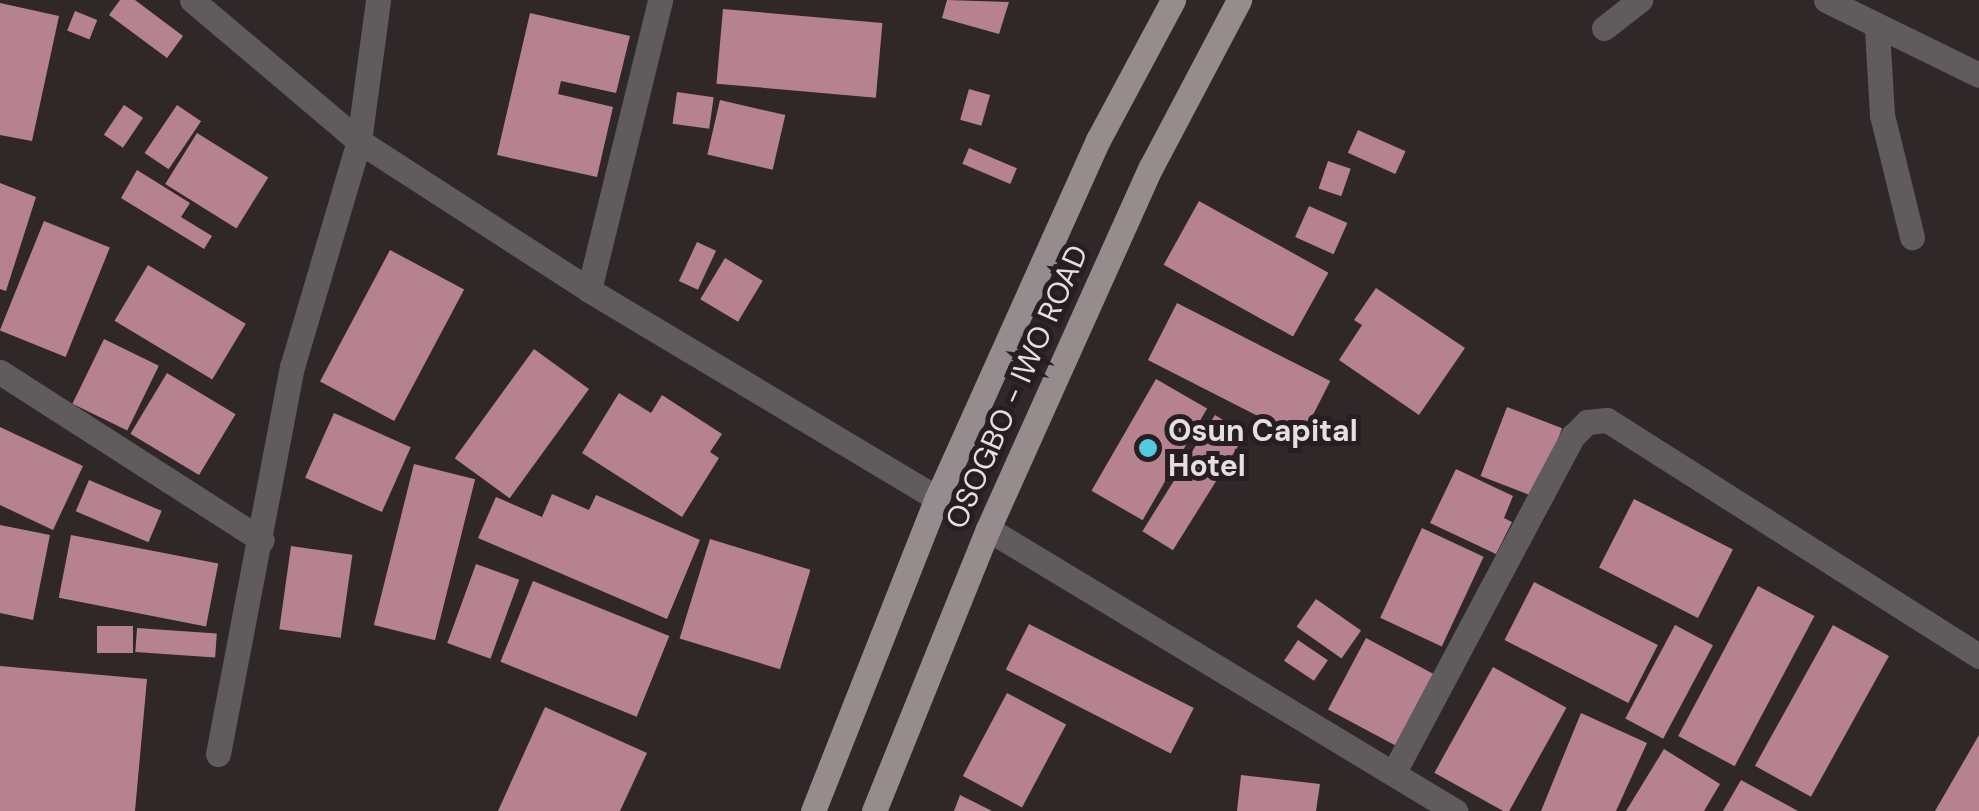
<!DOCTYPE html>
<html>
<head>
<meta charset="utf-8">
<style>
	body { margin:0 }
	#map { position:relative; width:1979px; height:811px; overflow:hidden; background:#302729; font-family:"DM Sans",sans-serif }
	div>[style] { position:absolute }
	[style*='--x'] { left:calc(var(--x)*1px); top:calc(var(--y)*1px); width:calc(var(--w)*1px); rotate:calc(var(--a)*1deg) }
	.building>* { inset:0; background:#b68290; transform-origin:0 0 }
	.street>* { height:25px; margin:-12.5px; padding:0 12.5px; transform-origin:12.5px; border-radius:12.5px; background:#605b5d }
	.primary>* { height:25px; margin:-12.5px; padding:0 12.5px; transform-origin:12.5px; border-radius:12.5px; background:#968c8e }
	.dots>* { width:28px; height:28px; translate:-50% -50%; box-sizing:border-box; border:5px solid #261e20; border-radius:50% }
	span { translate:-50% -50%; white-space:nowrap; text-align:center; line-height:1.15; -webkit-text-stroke:10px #261e20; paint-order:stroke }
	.street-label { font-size:30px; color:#e5dfe1 }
	.poi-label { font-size:30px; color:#e5dfe1; font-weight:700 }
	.left { translate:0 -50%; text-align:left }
</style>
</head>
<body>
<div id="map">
	<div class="building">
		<i style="clip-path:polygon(120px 0,135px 0,183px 36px,167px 58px,109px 15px)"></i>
		<i style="clip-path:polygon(947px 0,1009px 2px,999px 34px,942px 18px)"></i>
		<i style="clip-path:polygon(0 3px,59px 16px,32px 141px,0 135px)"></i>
		<i style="left:723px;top:9px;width:160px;height:75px;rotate:5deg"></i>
		<i style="left:75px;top:11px;width:24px;height:21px;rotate:22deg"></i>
		<i style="clip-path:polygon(530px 13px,630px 36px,616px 93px,561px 81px,558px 94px,613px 107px,597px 177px,497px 155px)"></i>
		<i style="left:969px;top:89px;width:22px;height:32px;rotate:16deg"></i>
		<i style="left:677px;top:92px;width:37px;height:32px;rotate:8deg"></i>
		<i style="left:720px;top:100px;width:67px;height:56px;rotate:13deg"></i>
		<i style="left:124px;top:105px;width:23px;height:36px;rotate:34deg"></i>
		<i style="left:177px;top:105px;width:29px;height:58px;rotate:34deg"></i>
		<i style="left:1358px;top:130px;width:52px;height:25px;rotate:24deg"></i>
		<i style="left:197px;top:133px;width:84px;height:60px;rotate:32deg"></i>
		<i style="left:969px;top:148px;width:52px;height:17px;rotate:23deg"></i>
		<i style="left:1328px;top:161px;width:24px;height:29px;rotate:19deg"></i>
		<i style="clip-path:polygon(137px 170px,190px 203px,181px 217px,212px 236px,204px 249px,121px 198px)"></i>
		<i style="clip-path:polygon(0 183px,36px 197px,6px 291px,0 289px)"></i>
		<i style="left:1199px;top:201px;width:148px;height:73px;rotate:29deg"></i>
		<i style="left:1309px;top:206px;width:42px;height:34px;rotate:24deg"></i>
		<i style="left:44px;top:221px;width:71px;height:118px;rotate:22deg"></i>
		<i style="left:697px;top:242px;width:21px;height:43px;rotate:25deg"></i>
		<i style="left:390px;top:250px;width:84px;height:149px;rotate:28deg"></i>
		<i style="left:725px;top:258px;width:44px;height:48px;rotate:31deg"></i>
		<i style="left:148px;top:265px;width:114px;height:65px;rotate:31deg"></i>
		<i style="clip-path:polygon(1376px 288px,1465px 348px,1419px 415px,1339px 360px,1362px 325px,1354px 320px)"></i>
		<i style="left:1177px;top:303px;width:172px;height:64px;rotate:27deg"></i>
		<i style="left:104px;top:339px;width:61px;height:72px;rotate:26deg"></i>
		<i style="left:534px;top:349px;width:68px;height:135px;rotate:36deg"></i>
		<i style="left:167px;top:373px;width:80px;height:71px;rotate:31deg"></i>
		<i style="left:1156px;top:379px;width:59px;height:129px;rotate:30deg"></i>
		<i style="clip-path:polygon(619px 393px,651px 413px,662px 395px,722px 434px,710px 452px,719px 458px,682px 517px,582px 453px)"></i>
		<i style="left:1507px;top:407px;width:59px;height:74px;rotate:21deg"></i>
		<i style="left:334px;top:413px;width:84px;height:71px;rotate:24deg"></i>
		<i style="left:1215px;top:415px;width:36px;height:137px;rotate:32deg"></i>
		<i style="clip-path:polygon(0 427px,83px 466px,53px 530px,0 505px)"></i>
		<i style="left:414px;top:464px;width:63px;height:166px;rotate:14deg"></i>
		<i style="clip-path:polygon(1456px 469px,1513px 496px,1504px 518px,1512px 522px,1496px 554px,1430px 523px)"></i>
		<i style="left:89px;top:480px;width:79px;height:34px;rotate:23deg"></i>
		<i style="clip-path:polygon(552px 494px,589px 510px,596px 495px,700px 540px,667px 619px,478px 538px,496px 497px,542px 517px)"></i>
		<i style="left:1634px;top:499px;width:111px;height:77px;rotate:27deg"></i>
		<i style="clip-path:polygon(0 525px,50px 535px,33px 620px,0 613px)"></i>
		<i style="left:1422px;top:528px;width:68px;height:99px;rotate:25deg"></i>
		<i style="left:71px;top:535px;width:150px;height:64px;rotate:11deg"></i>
		<i style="left:710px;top:539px;width:105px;height:104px;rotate:17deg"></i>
		<i style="left:291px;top:546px;width:62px;height:84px;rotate:8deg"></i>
		<i style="left:476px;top:564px;width:46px;height:84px;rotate:20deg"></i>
		<i style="left:533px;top:581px;width:147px;height:87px;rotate:22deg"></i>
		<i style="left:1534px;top:582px;width:139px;height:65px;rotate:27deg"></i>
		<i style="left:1758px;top:586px;width:64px;height:170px;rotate:28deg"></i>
		<i style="left:1316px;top:599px;width:55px;height:34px;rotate:35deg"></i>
		<i style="left:1029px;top:624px;width:185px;height:51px;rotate:27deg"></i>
		<i style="left:1675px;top:625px;width:43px;height:106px;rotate:28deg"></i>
		<i style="left:1833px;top:625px;width:64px;height:161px;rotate:29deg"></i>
		<i style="left:97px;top:626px;width:36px;height:27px"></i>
		<i style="left:137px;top:628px;width:80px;height:24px;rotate:4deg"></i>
		<i style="left:1366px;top:638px;width:76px;height:81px;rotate:28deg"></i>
		<i style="left:1298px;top:640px;width:36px;height:25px;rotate:34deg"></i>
		<i style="clip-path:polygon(0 666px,147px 679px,135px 811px,0 811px)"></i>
		<i style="left:1493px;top:667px;width:84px;height:121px;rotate:29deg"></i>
		<i style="left:1007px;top:693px;width:67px;height:94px;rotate:28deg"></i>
		<i style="clip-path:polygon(545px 707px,647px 753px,620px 811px,498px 811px)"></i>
		<i style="clip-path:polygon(1581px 713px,1647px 743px,1616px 811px,1541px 811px)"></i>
		<i style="clip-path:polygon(1979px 735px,1979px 811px,1935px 811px)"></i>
		<i style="clip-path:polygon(1664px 749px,1720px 784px,1704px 811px,1626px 811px)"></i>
		<i style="clip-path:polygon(1241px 775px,1320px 784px,1316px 811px,1237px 811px)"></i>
		<i style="clip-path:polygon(1741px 780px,1798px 811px,1723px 811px)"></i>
		<i style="clip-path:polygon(960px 795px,992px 811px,954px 811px)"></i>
	</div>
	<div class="street">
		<i style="--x:192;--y:0;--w:219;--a:40.2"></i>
		<i style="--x:359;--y:141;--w:274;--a:32.9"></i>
		<i style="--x:589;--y:290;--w:405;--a:30.9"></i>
		<i style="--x:1826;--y:0;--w:170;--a:26.1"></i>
		<i style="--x:1604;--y:28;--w:46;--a:-37.9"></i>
		<i style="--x:1877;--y:30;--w:85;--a:86.6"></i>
		<i style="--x:1882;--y:115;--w:126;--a:76.2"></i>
		<i style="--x:589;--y:290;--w:299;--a:-76.2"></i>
		<i style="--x:0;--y:372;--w:311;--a:32.7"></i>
		<i style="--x:988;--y:529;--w:546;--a:31.13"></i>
		<i style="--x:218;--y:754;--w:394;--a:-79.2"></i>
		<i style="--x:292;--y:367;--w:236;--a:-73.5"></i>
		<i style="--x:359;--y:141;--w:142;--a:-82.3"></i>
		<i style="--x:1394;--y:772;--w:381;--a:-62"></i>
		<i style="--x:1573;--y:436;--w:20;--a:-45"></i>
		<i style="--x:1587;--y:422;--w:20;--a:-6"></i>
		<i style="--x:1607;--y:420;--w:441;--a:32.4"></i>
	</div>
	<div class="primary">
		<i style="--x:813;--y:811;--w:337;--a:-68.4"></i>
		<i style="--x:937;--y:498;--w:393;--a:-65.8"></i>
		<i style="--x:1098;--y:140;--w:159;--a:-61.8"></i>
		<i style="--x:874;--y:811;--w:304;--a:-68"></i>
		<i style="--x:988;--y:529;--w:397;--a:-65.8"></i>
		<i style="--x:1151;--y:167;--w:189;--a:-62.2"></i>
	</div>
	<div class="dots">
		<i style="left:1148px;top:448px;background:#54cade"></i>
	</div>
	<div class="street-label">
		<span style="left:1017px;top:387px;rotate:-66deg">OSOGBO - IWO ROAD</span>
	</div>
	<div class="poi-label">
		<span class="left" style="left:1168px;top:448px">Osun Capital<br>Hotel</span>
	</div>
</div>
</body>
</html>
